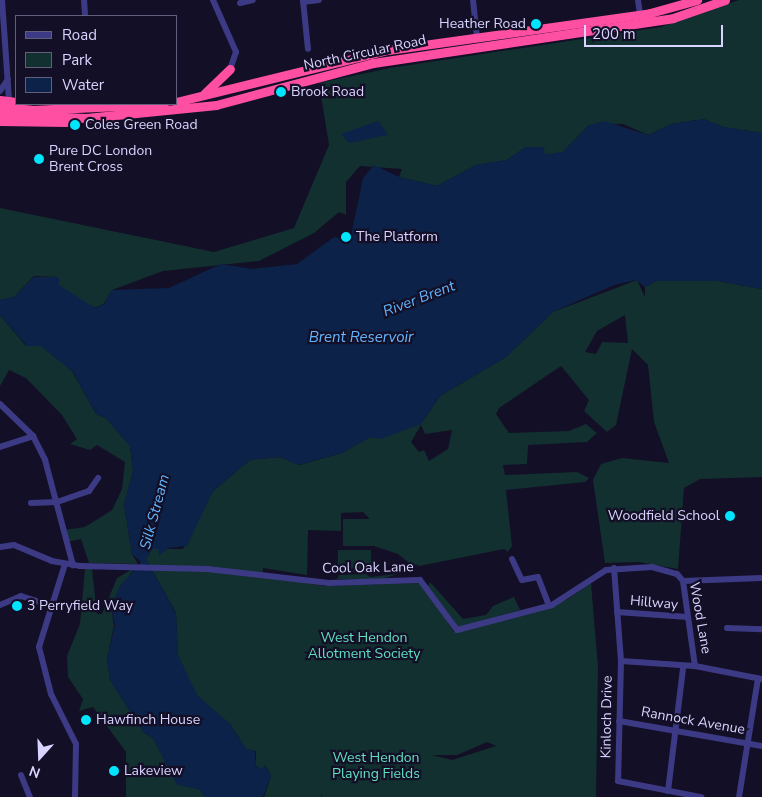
<!DOCTYPE html>
<html>
<head>
<meta charset="utf-8">
<style>
	body { margin:0 }
	#map { position:relative; width:762px; height:797px; overflow:hidden; background:#130f26; font-family:"Nunito Sans",sans-serif }
	div>[style] { position:absolute }
	[style*='--x'] { left:calc(var(--x)*1px); top:calc(var(--y)*1px); width:calc(var(--w)*1px); rotate:calc(var(--a)*1deg) }
	.green>* { inset:0; background:#12302f; transform-origin:0 0 }
	.water>* { inset:0; background:#0c2248 }
	.minor>* { height:6px; margin:-3px; padding:0 3px; transform-origin:3px; border-radius:3px; background:#3d3a85 }
	.highway>* { height:9px; margin:-4.5px; padding:0 4.5px; transform-origin:4.5px; border-radius:4.5px; background:#ff4fa3 }
	.dots>* { width:14px; height:14px; translate:-50% -50%; box-sizing:border-box; border:2px solid #130f26; border-radius:50% }
	span { translate:-50% -50%; white-space:nowrap; text-align:center; line-height:1.15; -webkit-text-stroke:4.5px #130f26; paint-order:stroke }
	.poi-label { font-size:14px; color:#d9d4ff }
	.right { translate:-100% -50%; text-align:right }
	.left { translate:0 -50%; text-align:left }
	.street-label { font-size:14px; color:#d9d4ff }
	.park-label { font-size:14px; color:#5fe0c0 }
	.water-label { font-size:15px; color:#62b6ff; font-style:italic }
	.legend { position:absolute; left:15px; top:15px; width:162px; height:90px; box-sizing:border-box; background:#130f26; border:1px solid #625e7d; margin:0; padding:6px 9px; list-style:none; font-size:15px; color:#d9d4ff }
	.legend li { display:flex; align-items:center; gap:10px; height:25px }
	.legend b { width:25px; border:1px solid #625e7d }
	.north { position:absolute; left:15px; top:732px; width:50px; height:50px; -webkit-text-stroke:4px #130f26; paint-order:stroke; rotate:200deg; font-size:14px; font-weight:700; line-height:20px; text-align:center; color:#d9d4ff }
	.north::after { content:''; display:block; margin:auto; width:18px; height:22px; background:#d9d4ff; clip-path:polygon(50% 0,100% 100%,50% 72%,0 100%) }
	.scale { position:absolute; left:584px; top:25px; width:139px; height:22px; box-sizing:border-box; border:2px solid #d9d4ff; border-top:0; padding-left:6px; font-size:15px; line-height:18px; white-space:nowrap; color:#d9d4ff; -webkit-text-stroke:4px #130f26; paint-order:stroke }
</style>
</head>
<body>
<div id="map">
	<div class="green">
		<i style="clip-path:polygon(739px 0,762px 0,762px 133px,723px 127px,704px 119px,672px 124px,648px 135px,623px 124px,589px 125px,563px 152px,545px 155px,526px 147px,507px 160px,476px 165px,437px 186px,399px 177px,402px 169px,360px 166px,346px 182px,346px 215px,339px 212px,314px 233px,259px 261px,163px 271px,112px 290px,104px 304px,94px 308px,59px 286px,58px 277px,34px 276px,14px 297px,0 300px,0 208px,214px 252px,294px 228px,329px 145px,319px 83px,390px 68px,661px 27px)"></i>
		<i style="clip-path:polygon(evenodd,637px 280px,645px 297px,645px 287px,656px 281px,718px 281px,762px 289px,762px 477px,700px 479px,684px 488px,678px 569px,639px 562px,605px 563px,593px 480px,601px 464px,622px 458px,669px 463px,654px 422px,648px 365px,632px 349px,616px 425px,607px 432px,584px 411px,589px 400px,561px 366px,499px 408px,496px 414px,509px 433px,569px 431px,586px 424px,597px 433px,587px 442px,528px 445px,527px 464px,503px 465px,505px 475px,577px 472px,589px 478px,585px 482px,506px 490px,512px 546px,508px 552px,504px 549px,414px 567px,398px 554px,374px 546px,343px 546px,343px 519px,370px 519px,363px 512px,341px 513px,341px 531px,308px 530px,307px 575px,263px 568px,262px 576px,324px 586px,422px 583px,454px 632px,568px 599px,591px 583px,598px 667px,596px 797px,322px 797px,322px 793px,321px 797px,264px 797px,271px 776px,266px 766px,261px 769px,256px 766px,256px 751px,246px 749px,230px 724px,197px 696px,178px 656px,176px 613px,146px 559px,152px 549px,183px 549px,213px 491px,250px 460px,280px 457px,299px 465px,342px 453px,370px 437px,421px 424px,440px 396px,506px 357px,553px 312px,637px 280px,625px 315px,628px 343px,602px 342px,596px 354px,585px 352px,597px 331px,625px 315px,637px 280px,421px 425px,425px 434px,452px 430px,448px 449px,429px 461px,424px 450px,419px 452px,411px 442px,421px 425px,637px 280px,487px 742px,496px 746px,452px 760px,432px 755px,457px 755px,487px 742px)"></i>
		<i style="clip-path:polygon(0 315px,26px 346px,40px 345px,72px 371px,96px 414px,106px 418px,130px 446px,133px 471px,124px 504px,132px 554px,138px 564px,89px 563px,81px 539px,67px 542px,64px 530px,85px 527px,112px 510px,122px 489px,125px 462px,97px 445px,90px 450px,70px 444px,77px 439px,62px 415px,26px 378px,9px 370px,0 386px)"></i>
		<i style="left:338px;top:550px;width:33px;height:22px"></i>
		<i style="clip-path:polygon(134px 568px,111px 607px,114px 626px,107px 659px,110px 680px,144px 733px,153px 738px,177px 784px,199px 789px,205px 797px,126px 797px,126px 752px,93px 707px,79px 711px,83px 699px,68px 677px,67px 656px,80px 624px,85px 569px,92px 569px,97px 614px,102px 614px,117px 578px)"></i>
		<i style="clip-path:polygon(366px 574px,370px 577px,397px 574px,383px 579px,337px 579px,339px 575px)"></i>
		<i style="clip-path:polygon(430px 582px,463px 619px,486px 615px,493px 606px,514px 597px,520px 610px,457px 628px,428px 586px)"></i>
	</div>
	<div class="water">
		<i style="clip-path:polygon(704px 119px,723px 127px,762px 133px,762px 289px,718px 281px,656px 281px,645px 287px,636px 280px,614px 285px,553px 312px,506px 357px,440px 396px,421px 424px,381px 439px,370px 437px,342px 453px,298px 465px,280px 457px,250px 460px,213px 491px,187px 546px,168px 548px,159px 556px,158px 549px,152px 549px,146px 559px,176px 614px,178px 655px,197px 695px,230px 724px,246px 749px,255px 751px,256px 766px,261px 769px,265px 765px,271px 776px,263px 797px,205px 797px,199px 789px,177px 785px,153px 738px,144px 733px,110px 680px,107px 659px,115px 625px,111px 607px,119px 587px,141px 562px,132px 554px,124px 504px,133px 471px,130px 446px,106px 418px,96px 414px,73px 372px,41px 346px,27px 346px,0 315px,0 300px,14px 297px,34px 277px,59px 277px,59px 285px,95px 308px,105px 304px,111px 290px,169px 288px,221px 264px,252px 269px,297px 264px,334px 237px,350px 240px,363px 178px,374px 165px,399px 177px,437px 186px,476px 165px,507px 160px,526px 147px,544px 147px,545px 155px,563px 152px,589px 125px,604px 121px,648px 135px,672px 124px)"></i>
		<i style="clip-path:polygon(378px 121px,388px 135px,349px 143px,341px 134px)"></i>
	</div>
	<div class="minor">
		<i style="--x:2;--y:0;--w:101;--a:86"></i>
		<i style="--x:84;--y:0;--w:16;--a:86"></i>
		<i style="--x:213;--y:0;--w:57;--a:66.1"></i>
		<i style="--x:236;--y:52;--w:18;--a:109"></i>
		<i style="--x:303;--y:0;--w:49;--a:84.2"></i>
		<i style="--x:473;--y:0;--w:36;--a:84"></i>
		<i style="--x:638;--y:0;--w:14;--a:82"></i>
		<i style="--x:303;--y:2;--w:16;--a:-7"></i>
		<i style="--x:240;--y:3;--w:13;--a:-13"></i>
		<i style="--x:0;--y:91;--w:14;--a:-56"></i>
		<i style="--x:0;--y:404;--w:46;--a:44.1"></i>
		<i style="--x:33;--y:436;--w:27;--a:63"></i>
		<i style="--x:45;--y:460;--w:109;--a:75.1"></i>
		<i style="--x:0;--y:447;--w:35;--a:-18"></i>
		<i style="--x:31;--y:503;--w:26;--a:-2"></i>
		<i style="--x:57;--y:502;--w:34;--a:-19"></i>
		<i style="--x:89;--y:491;--w:16;--a:-55"></i>
		<i style="--x:0;--y:547;--w:14;--a:-8"></i>
		<i style="--x:14;--y:545;--w:41;--a:22.8"></i>
		<i style="--x:52;--y:561;--w:28;--a:10"></i>
		<i style="--x:80;--y:566;--w:127;--a:1.4"></i>
		<i style="--x:207;--y:569;--w:123;--a:6.5"></i>
		<i style="--x:329;--y:583;--w:91;--a:-1.9"></i>
		<i style="--x:420;--y:580;--w:62;--a:53.5"></i>
		<i style="--x:457;--y:630;--w:98;--a:-14.7"></i>
		<i style="--x:552;--y:605;--w:64;--a:-32.9"></i>
		<i style="--x:606;--y:570;--w:46;--a:-3.7"></i>
		<i style="--x:652;--y:567;--w:26;--a:16"></i>
		<i style="--x:677;--y:574;--w:9;--a:49"></i>
		<i style="--x:683;--y:581;--w:86;--a:82"></i>
		<i style="--x:695;--y:666;--w:68;--a:11"></i>
		<i style="--x:512;--y:559;--w:23;--a:65"></i>
		<i style="--x:522;--y:580;--w:16;--a:-11"></i>
		<i style="--x:538;--y:577;--w:31;--a:69"></i>
		<i style="--x:65;--y:564;--w:87;--a:107.4"></i>
		<i style="--x:39;--y:647;--w:49;--a:75.7"></i>
		<i style="--x:51;--y:694;--w:56;--a:63.4"></i>
		<i style="--x:76;--y:744;--w:53;--a:91.1"></i>
		<i style="--x:614;--y:568;--w:93;--a:85.7"></i>
		<i style="--x:621;--y:661;--w:120;--a:91.4"></i>
		<i style="--x:618;--y:781;--w:85;--a:10.9"></i>
		<i style="--x:683;--y:581;--w:79;--a:-2.2"></i>
		<i style="--x:0;--y:605;--w:23;--a:-23"></i>
		<i style="--x:21;--y:596;--w:32;--a:18"></i>
		<i style="--x:617;--y:612;--w:71;--a:4"></i>
		<i style="--x:727;--y:628;--w:35;--a:2"></i>
		<i style="--x:621;--y:661;--w:74;--a:3.9"></i>
		<i style="--x:619;--y:721;--w:145;--a:9.9"></i>
		<i style="--x:21;--y:775;--w:24;--a:68"></i>
		<i style="--x:668;--y:791;--w:123;--a:-83"></i>
		<i style="--x:739;--y:797;--w:120;--a:-80.9"></i>
	</div>
	<div class="highway">
		<i style="--x:204;--y:94;--w:36;--a:-44"></i>
		<i style="--x:0;--y:100;--w:16;--a:7"></i>
		<i style="--x:176;--y:102;--w:218;--a:-13.8"></i>
		<i style="--x:388;--y:50;--w:265;--a:-8"></i>
		<i style="--x:650;--y:13;--w:49;--a:-15.5"></i>
		<i style="--x:0;--y:107;--w:32;--a:5"></i>
		<i style="--x:32;--y:110;--w:132;--a:-2.6"></i>
		<i style="--x:0;--y:114;--w:86;--a:2.7"></i>
		<i style="--x:86;--y:118;--w:131;--a:-5.7"></i>
		<i style="--x:216;--y:105;--w:163;--a:-15"></i>
		<i style="--x:373;--y:63;--w:303;--a:-8.5"></i>
		<i style="--x:673;--y:18;--w:55;--a:-19.1"></i>
		<i style="--x:0;--y:121;--w:66;--a:0.9"></i>
	</div>
	<div class="dots">
		<i style="left:536px;top:24px;background:#00e5ff"></i>
		<i style="left:281px;top:92px;background:#00e5ff"></i>
		<i style="left:75px;top:125px;background:#00e5ff"></i>
		<i style="left:39px;top:159px;background:#00e5ff"></i>
		<i style="left:346px;top:237px;background:#00e5ff"></i>
		<i style="left:730px;top:516px;background:#00e5ff"></i>
		<i style="left:17px;top:606px;background:#00e5ff"></i>
		<i style="left:86px;top:720px;background:#00e5ff"></i>
		<i style="left:114px;top:771px;background:#00e5ff"></i>
	</div>
	<div class="poi-label">
		<span class="right" style="left:526px;top:24px">Heather Road</span>
		<span class="left" style="left:291px;top:92px">Brook Road</span>
		<span class="left" style="left:85px;top:125px">Coles Green Road</span>
		<span class="left" style="left:49px;top:159px">Pure DC London<br>Brent Cross</span>
		<span class="left" style="left:356px;top:237px">The Platform</span>
		<span class="right" style="left:720px;top:516px">Woodfield School</span>
		<span class="left" style="left:27px;top:606px">3 Perryfield Way</span>
		<span class="left" style="left:96px;top:720px">Hawfinch House</span>
		<span class="left" style="left:124px;top:771px">Lakeview</span>
	</div>
	<div class="street-label">
		<span style="left:365px;top:53px;rotate:-12deg">North Circular Road</span>
		<span style="left:368px;top:568px;rotate:-1deg">Cool Oak Lane</span>
		<span style="left:654px;top:603px;rotate:5deg">Hillway</span>
		<span style="left:700px;top:618px;rotate:80deg">Wood Lane</span>
		<span style="left:607px;top:717px;rotate:-89deg">Kinloch Drive</span>
		<span style="left:693px;top:721px;rotate:10deg">Rannock Avenue</span>
	</div>
	<div class="park-label">
		<span style="left:364px;top:646px">West Hendon<br>Allotment Society</span>
		<span style="left:376px;top:766px">West Hendon<br>Playing Fields</span>
	</div>
	<div class="water-label">
		<span style="left:419px;top:299px;rotate:-21deg">River Brent</span>
		<span style="left:361px;top:338px">Brent Reservoir</span>
		<span style="left:155px;top:512px;rotate:-75deg">Silk Stream</span>
	</div>
	<ul class="legend">
	<li><b style="height:6px;background:#3d3a85"></b>Road</li>
	<li><b style="height:14px;background:#12302f"></b>Park</li>
	<li><b style="height:14px;background:#0c2248"></b>Water</li>
	</ul>
	<div class="north">N</div>
	<div class="scale">200 m</div>
</div>
</body>
</html>
